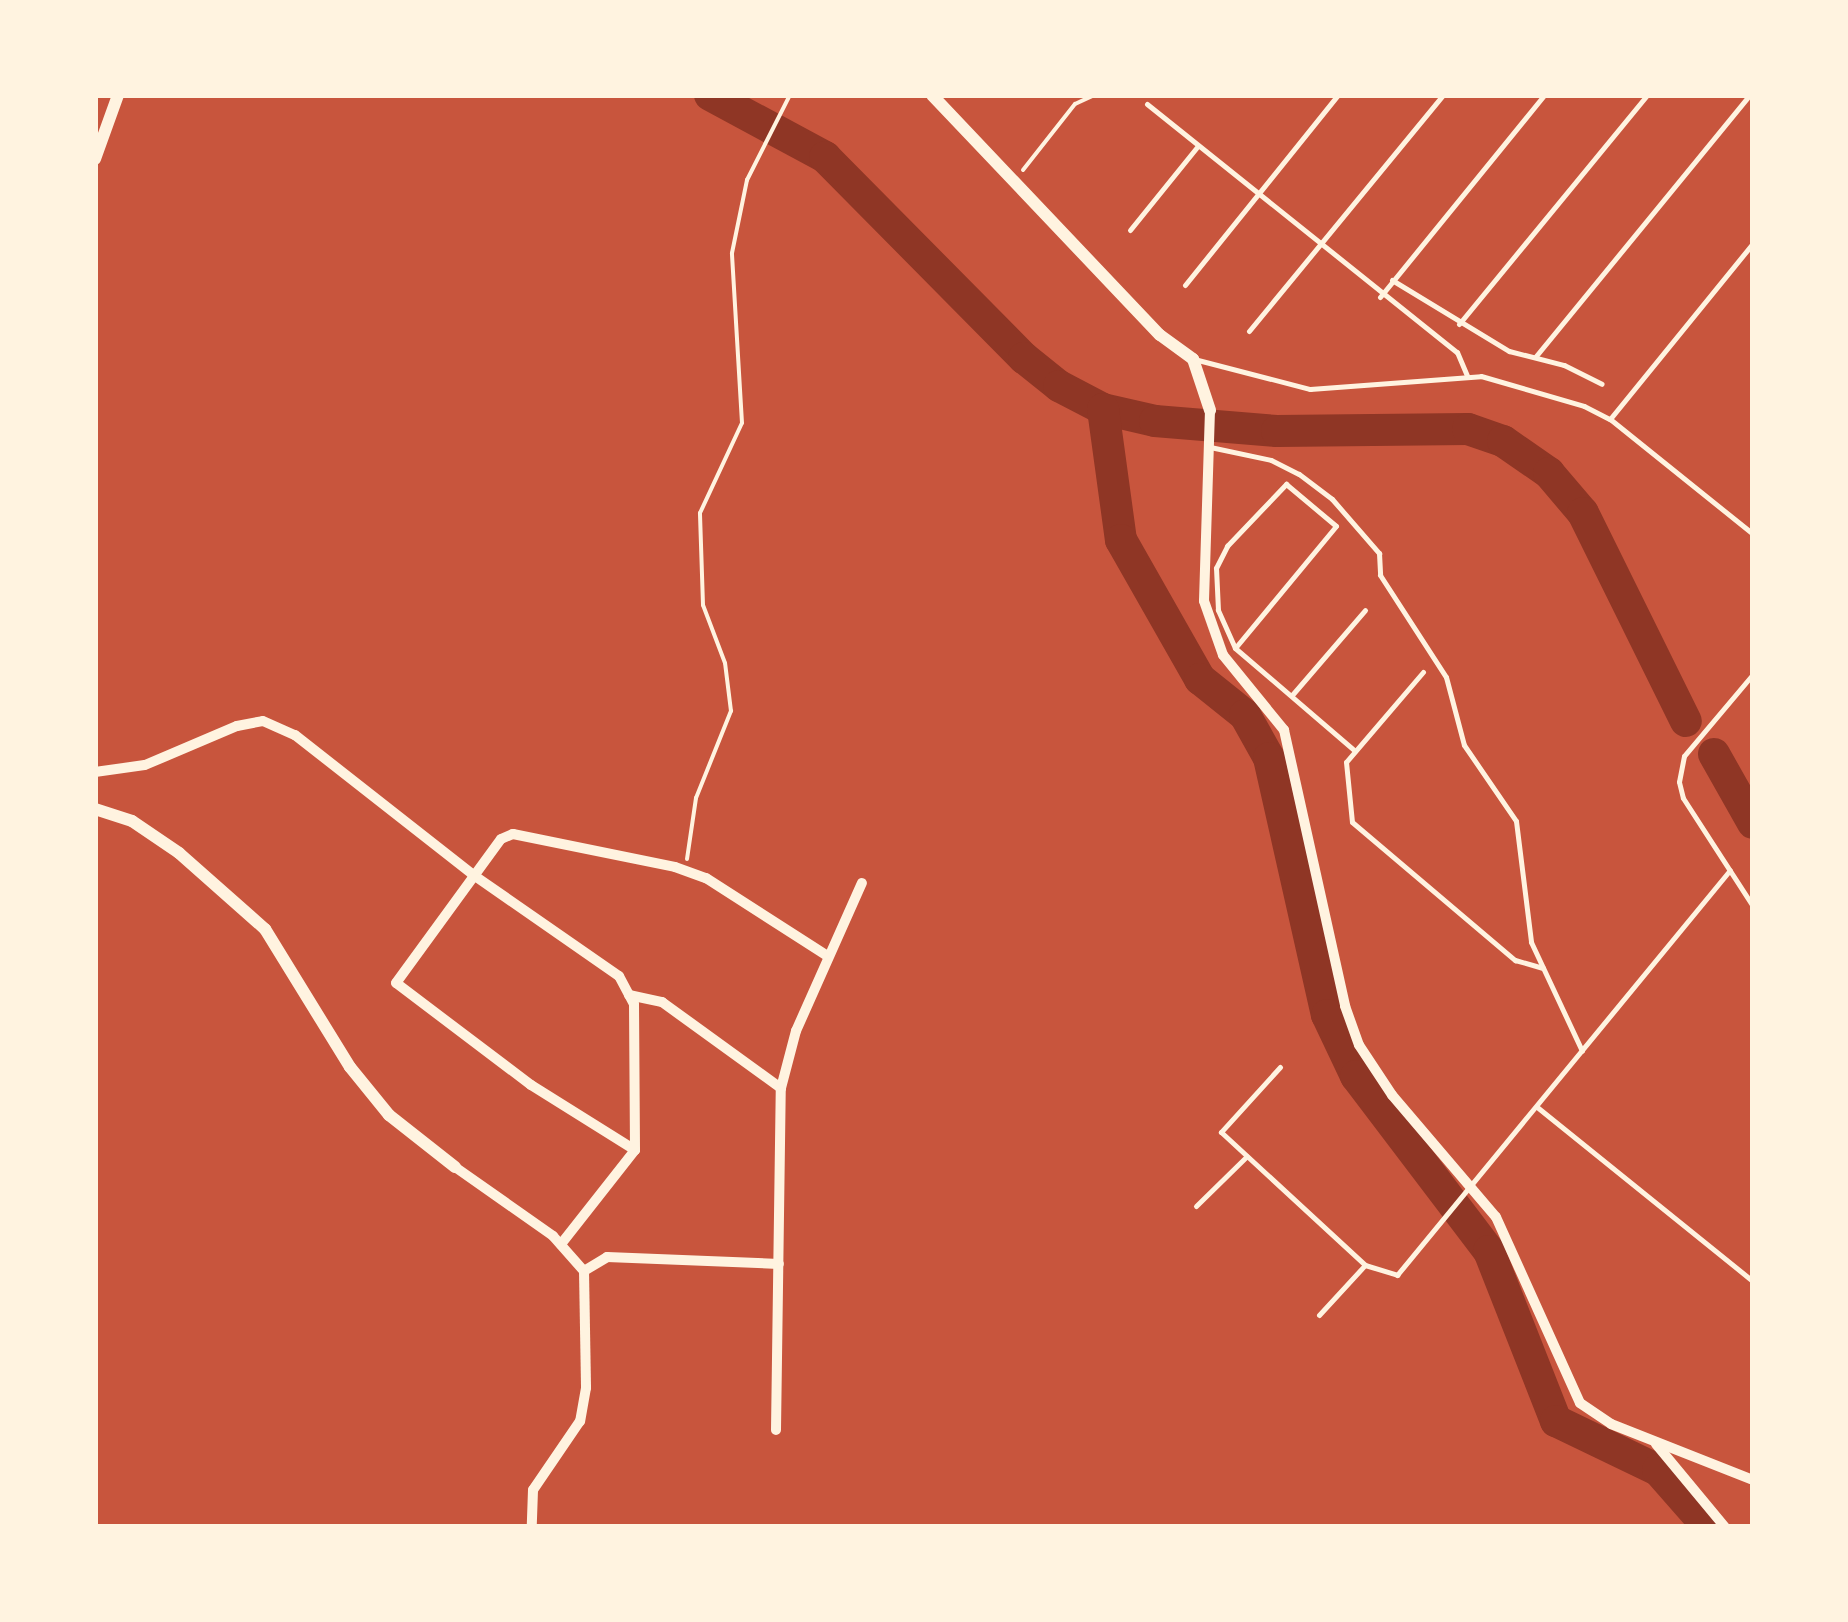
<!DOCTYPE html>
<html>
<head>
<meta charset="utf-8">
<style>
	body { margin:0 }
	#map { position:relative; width:1848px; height:1622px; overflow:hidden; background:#c8553d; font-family:"Archivo Narrow",sans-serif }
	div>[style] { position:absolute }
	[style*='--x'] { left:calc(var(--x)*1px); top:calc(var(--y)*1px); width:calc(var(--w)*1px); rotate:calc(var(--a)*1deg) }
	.river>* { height:32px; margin:-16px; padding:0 16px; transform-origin:16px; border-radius:16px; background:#8f3625 }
	.path>* { height:4px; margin:-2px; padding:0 2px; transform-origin:2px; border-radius:2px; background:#fff3e0 }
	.service>* { height:5px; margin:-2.5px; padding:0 2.5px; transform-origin:2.5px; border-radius:2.5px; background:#fff3e0 }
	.minor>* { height:10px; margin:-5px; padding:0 5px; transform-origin:5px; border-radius:5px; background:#fff3e0 }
	.tertiary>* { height:12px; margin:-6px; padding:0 6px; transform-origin:6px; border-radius:6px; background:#fff3e0 }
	span { translate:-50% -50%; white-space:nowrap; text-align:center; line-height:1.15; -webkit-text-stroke:8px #fff3e0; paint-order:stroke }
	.frame { position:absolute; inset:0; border:98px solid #fff3e0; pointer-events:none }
</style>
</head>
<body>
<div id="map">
	<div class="river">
		<i style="--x:710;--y:95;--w:131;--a:28.3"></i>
		<i style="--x:825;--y:157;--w:283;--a:45.3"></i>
		<i style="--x:1024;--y:358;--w:45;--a:38.7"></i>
		<i style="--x:1059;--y:386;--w:50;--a:27.6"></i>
		<i style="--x:1103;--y:409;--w:53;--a:13"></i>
		<i style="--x:1155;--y:421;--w:122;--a:4.7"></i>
		<i style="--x:1277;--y:431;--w:191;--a:-0.6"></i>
		<i style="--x:1468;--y:429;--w:37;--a:19"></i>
		<i style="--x:1503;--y:441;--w:56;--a:34.8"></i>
		<i style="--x:1549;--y:473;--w:52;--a:49.6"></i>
		<i style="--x:1583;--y:513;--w:232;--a:63.7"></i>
		<i style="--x:1103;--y:409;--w:132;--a:82.2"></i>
		<i style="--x:1121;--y:540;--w:160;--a:60.4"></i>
		<i style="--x:1200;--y:679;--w:58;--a:38.7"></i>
		<i style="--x:1245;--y:715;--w:49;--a:60.8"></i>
		<i style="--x:1269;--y:758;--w:263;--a:77.3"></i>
		<i style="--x:1327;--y:1015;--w:68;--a:64.6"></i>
		<i style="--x:1356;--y:1076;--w:220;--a:52.8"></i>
		<i style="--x:1489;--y:1251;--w:183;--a:68.5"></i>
		<i style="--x:1556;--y:1421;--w:113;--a:25.7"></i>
		<i style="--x:1658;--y:1470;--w:76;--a:48.7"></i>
		<i style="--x:1714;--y:754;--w:79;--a:60.5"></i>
	</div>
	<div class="path">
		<i style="--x:1023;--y:170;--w:84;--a:-51.8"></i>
		<i style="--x:1075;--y:104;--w:21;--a:-25"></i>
		<i style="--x:687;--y:859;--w:62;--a:-81.6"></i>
		<i style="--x:696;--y:798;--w:94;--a:-68.1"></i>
		<i style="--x:731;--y:711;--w:48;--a:-97.1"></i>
		<i style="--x:725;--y:663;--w:62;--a:-110.8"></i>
		<i style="--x:703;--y:605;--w:92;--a:-91.9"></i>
		<i style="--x:700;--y:513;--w:99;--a:-65"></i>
		<i style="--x:742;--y:423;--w:170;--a:-93.4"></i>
		<i style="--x:732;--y:253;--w:75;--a:-78.4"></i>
		<i style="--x:747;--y:180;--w:95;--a:-63.2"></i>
	</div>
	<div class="service">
		<i style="--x:1147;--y:104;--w:397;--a:38.7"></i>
		<i style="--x:1457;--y:352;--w:26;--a:67"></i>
		<i style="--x:1130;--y:230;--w:107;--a:-51.1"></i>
		<i style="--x:1392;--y:280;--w:137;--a:31.3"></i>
		<i style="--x:1509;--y:351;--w:57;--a:14.3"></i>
		<i style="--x:1564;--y:365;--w:42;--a:26.6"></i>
		<i style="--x:1185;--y:285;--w:244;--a:-51.2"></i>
		<i style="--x:1380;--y:297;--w:260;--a:-50.9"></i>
		<i style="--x:1459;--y:324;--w:296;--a:-50.6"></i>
		<i style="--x:1249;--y:331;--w:306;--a:-50.6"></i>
		<i style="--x:1536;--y:356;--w:338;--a:-50.7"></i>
		<i style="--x:1194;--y:359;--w:120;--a:14.5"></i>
		<i style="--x:1310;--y:389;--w:171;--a:-4.3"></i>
		<i style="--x:1481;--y:376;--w:107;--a:16.2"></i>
		<i style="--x:1584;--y:406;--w:29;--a:27"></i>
		<i style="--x:1610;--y:419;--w:184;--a:38.8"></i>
		<i style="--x:1610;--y:419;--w:227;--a:-50.9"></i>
		<i style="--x:1210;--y:447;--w:62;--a:12"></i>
		<i style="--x:1271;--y:460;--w:31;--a:27"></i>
		<i style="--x:1299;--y:474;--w:41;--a:37.1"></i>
		<i style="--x:1332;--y:499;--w:72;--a:49"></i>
		<i style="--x:1379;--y:553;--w:22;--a:87"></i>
		<i style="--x:1380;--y:575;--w:121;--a:57.1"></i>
		<i style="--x:1446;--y:677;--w:70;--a:75.2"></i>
		<i style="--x:1464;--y:745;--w:92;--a:55.6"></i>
		<i style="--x:1516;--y:821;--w:122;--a:82.9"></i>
		<i style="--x:1531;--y:942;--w:120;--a:64.9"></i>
		<i style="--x:1235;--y:648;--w:42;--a:-114.1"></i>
		<i style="--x:1218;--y:610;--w:42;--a:-92.7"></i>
		<i style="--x:1216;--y:568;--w:25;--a:-63"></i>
		<i style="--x:1227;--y:546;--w:86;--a:-46.4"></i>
		<i style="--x:1286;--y:484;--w:65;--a:40"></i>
		<i style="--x:1336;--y:526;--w:158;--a:129.6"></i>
		<i style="--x:1235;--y:648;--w:158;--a:40.6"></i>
		<i style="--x:1423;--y:672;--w:118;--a:130.5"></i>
		<i style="--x:1346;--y:762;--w:60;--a:84.3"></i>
		<i style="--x:1352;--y:822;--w:214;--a:40.3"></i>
		<i style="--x:1515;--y:960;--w:29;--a:16"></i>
		<i style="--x:1753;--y:674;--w:107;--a:130.1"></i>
		<i style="--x:1684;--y:756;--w:26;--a:101"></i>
		<i style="--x:1679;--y:782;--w:16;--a:76"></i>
		<i style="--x:1683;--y:798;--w:129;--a:57.1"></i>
		<i style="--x:1292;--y:695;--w:112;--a:-49.3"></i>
		<i style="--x:1280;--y:1067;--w:88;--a:132.2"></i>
		<i style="--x:1221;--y:1132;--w:196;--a:42.7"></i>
		<i style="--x:1365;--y:1265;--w:34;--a:17"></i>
		<i style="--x:1397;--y:1275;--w:524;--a:-50.57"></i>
		<i style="--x:1537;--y:1107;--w:277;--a:38.9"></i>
		<i style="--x:1196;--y:1206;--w:71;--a:-44.4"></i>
		<i style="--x:1319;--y:1315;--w:67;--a:-47.4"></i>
	</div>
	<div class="minor">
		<i style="--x:1210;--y:410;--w:191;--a:91.8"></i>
		<i style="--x:1204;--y:601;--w:57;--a:70.6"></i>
		<i style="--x:1223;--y:655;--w:97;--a:50.9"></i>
		<i style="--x:1284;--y:730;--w:283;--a:77.5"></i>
		<i style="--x:1345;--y:1006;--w:41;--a:70.3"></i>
		<i style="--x:1359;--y:1045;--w:60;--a:56.6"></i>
		<i style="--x:1392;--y:1095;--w:160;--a:49.6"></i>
		<i style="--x:1496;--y:1217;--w:204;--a:65.7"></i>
		<i style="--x:1580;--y:1403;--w:37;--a:34"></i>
		<i style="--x:1611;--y:1424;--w:153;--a:21.5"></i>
		<i style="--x:95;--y:772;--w:50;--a:-8"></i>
		<i style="--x:145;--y:765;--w:100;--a:-23"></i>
		<i style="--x:237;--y:726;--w:26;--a:-11"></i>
		<i style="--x:263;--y:721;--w:35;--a:24"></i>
		<i style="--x:295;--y:735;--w:225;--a:38.1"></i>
		<i style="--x:472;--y:874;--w:179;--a:34.8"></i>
		<i style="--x:619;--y:976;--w:32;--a:62"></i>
		<i style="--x:634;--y:1004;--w:146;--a:89.6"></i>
		<i style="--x:635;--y:1150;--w:120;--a:128.2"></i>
		<i style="--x:629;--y:995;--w:34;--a:12"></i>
		<i style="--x:662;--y:1002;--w:147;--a:35.9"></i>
		<i style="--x:635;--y:1150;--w:123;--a:-148"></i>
		<i style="--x:531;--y:1085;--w:169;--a:-142.9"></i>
		<i style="--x:396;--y:983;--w:178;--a:-53.9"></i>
		<i style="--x:501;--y:839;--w:13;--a:-23"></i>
		<i style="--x:513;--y:834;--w:165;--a:11.5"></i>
		<i style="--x:675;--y:867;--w:33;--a:20"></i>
		<i style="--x:706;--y:878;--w:143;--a:32.7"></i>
		<i style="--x:455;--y:1167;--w:120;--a:35.1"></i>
		<i style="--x:553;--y:1236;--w:47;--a:48.5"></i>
		<i style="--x:584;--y:1271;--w:117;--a:89"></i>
		<i style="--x:586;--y:1388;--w:34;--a:100"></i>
		<i style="--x:580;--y:1421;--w:83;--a:124.3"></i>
		<i style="--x:533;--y:1490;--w:37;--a:92"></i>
		<i style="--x:584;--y:1271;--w:27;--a:-31"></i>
		<i style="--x:607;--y:1257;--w:172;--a:2.3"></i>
		<i style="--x:776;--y:1430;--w:342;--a:-89.2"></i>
		<i style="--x:781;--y:1088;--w:59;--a:-75.3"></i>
		<i style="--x:796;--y:1031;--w:162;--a:-66"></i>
		<i style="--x:1656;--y:1444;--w:108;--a:50.3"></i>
	</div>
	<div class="tertiary">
		<i style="--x:932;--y:95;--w:331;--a:46.5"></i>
		<i style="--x:1160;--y:335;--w:41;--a:36"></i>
		<i style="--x:1193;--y:359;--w:54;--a:71.6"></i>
		<i style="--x:95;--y:159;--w:68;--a:-70.2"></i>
		<i style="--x:95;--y:809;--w:39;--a:18"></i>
		<i style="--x:132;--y:821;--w:57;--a:34.2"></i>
		<i style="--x:179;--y:853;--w:115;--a:41.5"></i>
		<i style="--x:265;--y:929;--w:162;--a:58.4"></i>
		<i style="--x:350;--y:1067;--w:62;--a:50.9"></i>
		<i style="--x:389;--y:1115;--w:84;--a:38.2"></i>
	</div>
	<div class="frame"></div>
</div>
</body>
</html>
